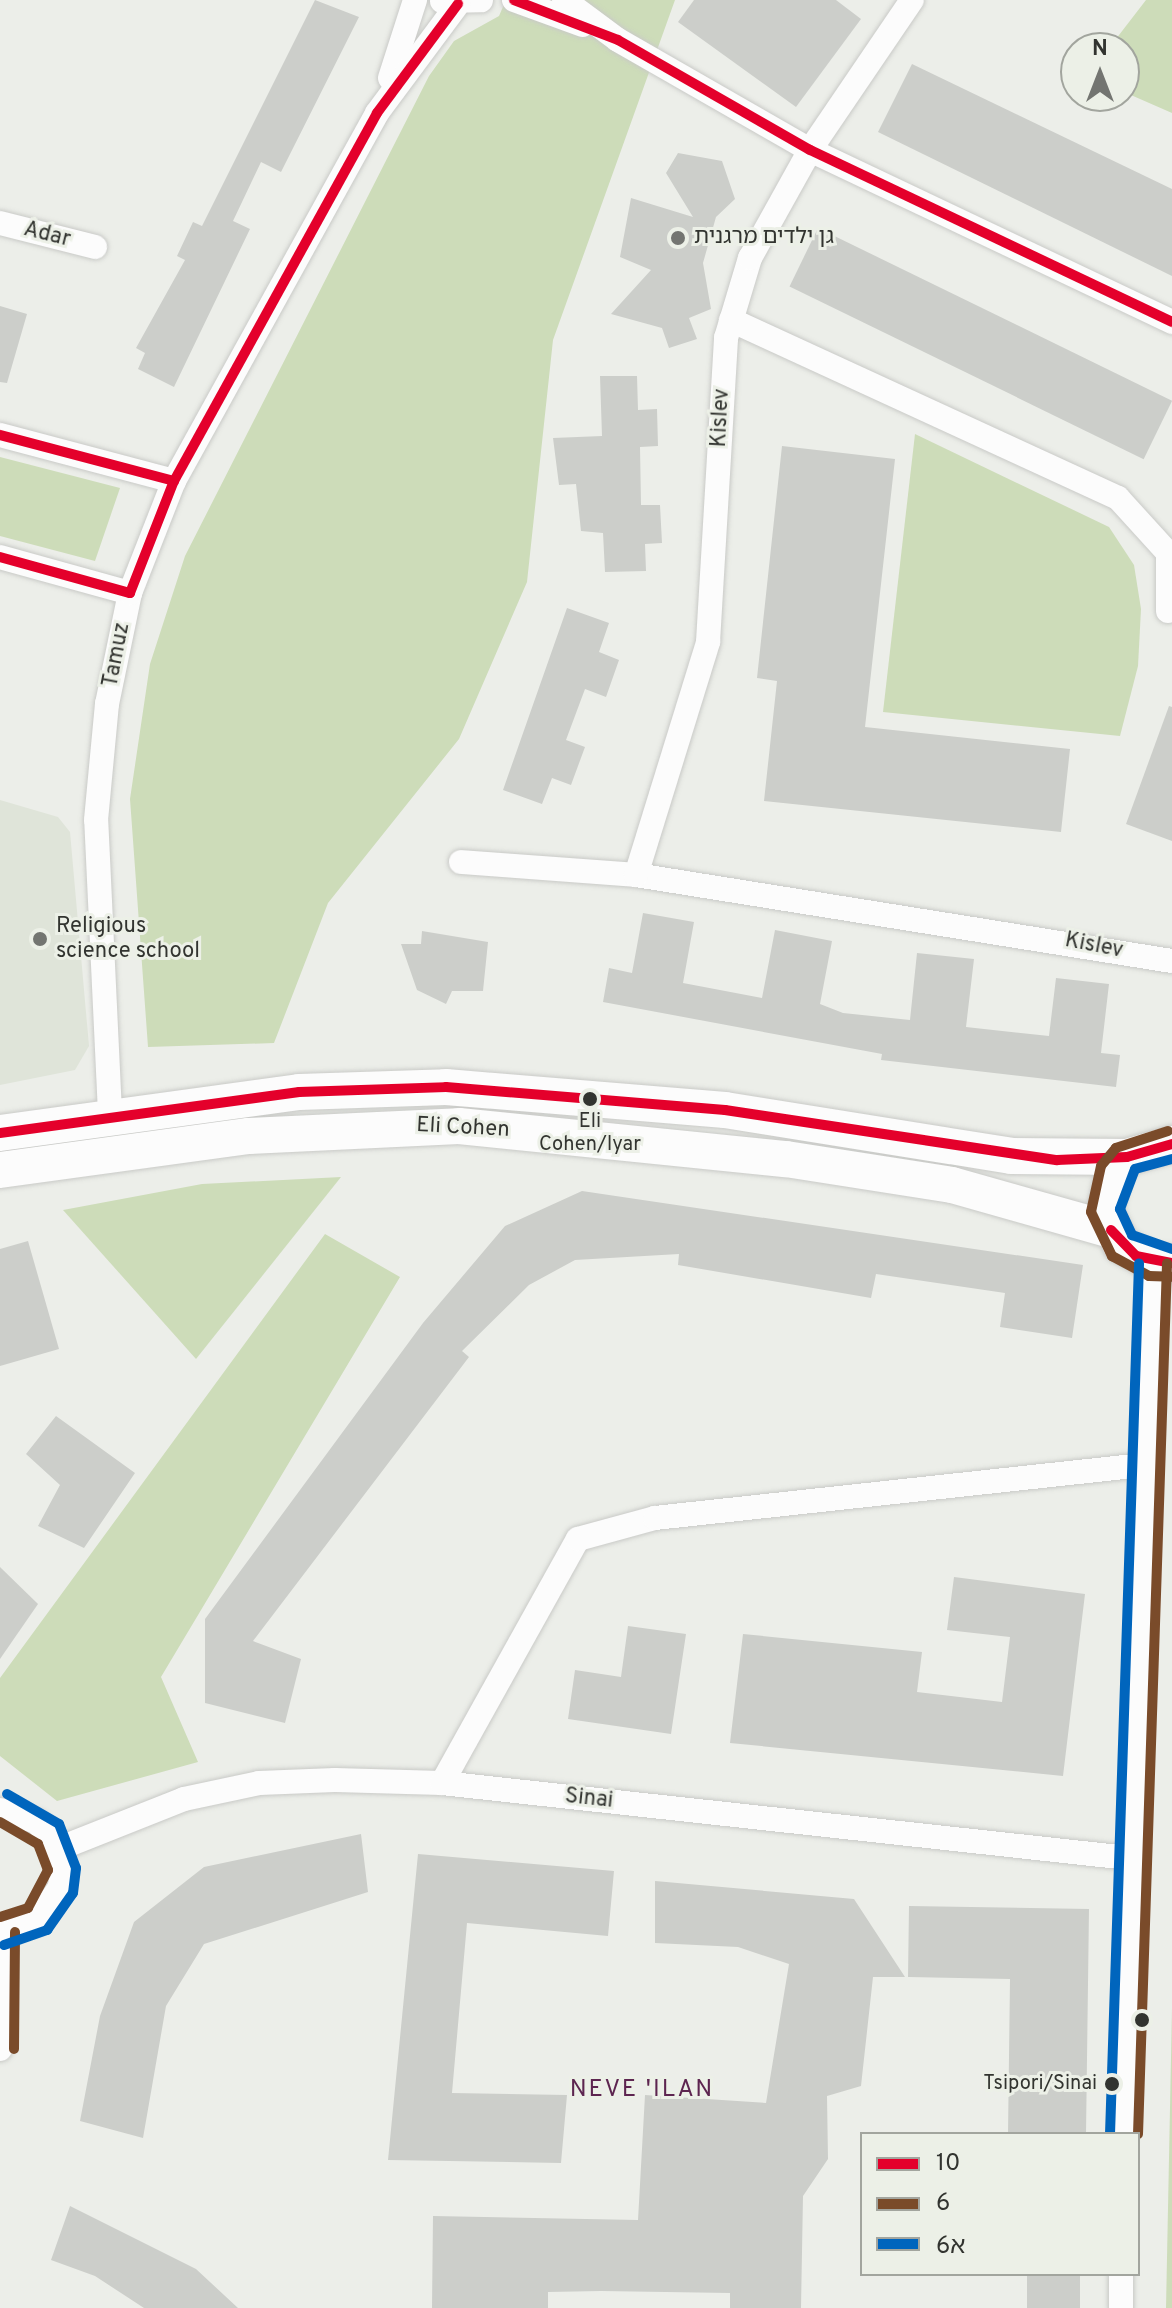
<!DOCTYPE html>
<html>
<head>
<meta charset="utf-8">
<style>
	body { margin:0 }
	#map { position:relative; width:1172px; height:2308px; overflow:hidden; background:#eceee9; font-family:Overpass,"Noto Sans Hebrew",sans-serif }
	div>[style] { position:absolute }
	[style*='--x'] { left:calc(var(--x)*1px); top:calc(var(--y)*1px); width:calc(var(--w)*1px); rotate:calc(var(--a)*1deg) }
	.built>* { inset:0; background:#dfe4d9 }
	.green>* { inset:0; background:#cddcb9 }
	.building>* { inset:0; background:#ccceca; transform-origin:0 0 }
	.roads { filter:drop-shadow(0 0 2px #c9cac7) drop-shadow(0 0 2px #c9cac7) }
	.street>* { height:24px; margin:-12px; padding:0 12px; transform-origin:12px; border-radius:12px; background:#fcfcfc }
	.secondary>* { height:36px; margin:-18px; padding:0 18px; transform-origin:18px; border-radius:18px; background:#fcfcfc }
	.bus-1>* { height:10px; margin:-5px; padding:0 5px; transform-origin:5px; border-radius:5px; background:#e4002b }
	.bus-2>* { height:10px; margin:-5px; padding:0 5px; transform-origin:5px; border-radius:5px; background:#7a4b2a }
	.bus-3>* { height:10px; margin:-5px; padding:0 5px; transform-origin:5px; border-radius:5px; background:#0065bd }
	.dots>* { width:22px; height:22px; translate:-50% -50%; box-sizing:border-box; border:4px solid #ecf0e7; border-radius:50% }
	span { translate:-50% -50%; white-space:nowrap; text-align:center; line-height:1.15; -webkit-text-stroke:6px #ecf0e7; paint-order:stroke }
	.bus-label { font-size:20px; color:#323430 }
	.right { translate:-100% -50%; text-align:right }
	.street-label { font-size:22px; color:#323430 }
	.poi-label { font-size:22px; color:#323430 }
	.left { translate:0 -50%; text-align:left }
	.neighbourhood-label { font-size:24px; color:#5d2550; letter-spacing:2px }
	.legend { position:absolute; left:860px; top:2132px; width:280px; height:144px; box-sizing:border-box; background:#ecf0e7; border:2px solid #a2a59e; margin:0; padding:10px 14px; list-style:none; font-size:24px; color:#323430 }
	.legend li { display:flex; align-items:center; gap:16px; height:40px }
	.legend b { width:40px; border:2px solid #a2a59e }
	.north { position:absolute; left:1060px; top:32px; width:80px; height:80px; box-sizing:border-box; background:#ecf0e7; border:2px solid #a2a59e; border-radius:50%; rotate:0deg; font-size:22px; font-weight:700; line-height:32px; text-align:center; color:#323430 }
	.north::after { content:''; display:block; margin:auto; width:28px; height:36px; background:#737571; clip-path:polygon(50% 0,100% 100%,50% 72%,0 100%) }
</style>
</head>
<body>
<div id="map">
	<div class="built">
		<i style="clip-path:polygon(0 800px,58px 817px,70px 832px,89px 1046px,75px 1070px,0 1085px)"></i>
	</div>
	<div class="green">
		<i style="clip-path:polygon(506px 0,675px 0,553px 340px,527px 582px,459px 739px,328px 903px,274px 1043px,148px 1047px,130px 799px,150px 664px,185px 556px,429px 76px,454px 41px,499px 16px)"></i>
		<i style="clip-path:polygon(1146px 0,1172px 0,1172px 113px,1124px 92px,1124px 48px,1109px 48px)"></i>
		<i style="clip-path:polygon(915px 434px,1109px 527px,1134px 565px,1141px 609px,1138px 666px,1120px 736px,883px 712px)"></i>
		<i style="clip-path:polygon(0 457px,120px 488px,95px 561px,0 536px)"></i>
		<i style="clip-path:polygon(341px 1177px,196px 1359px,63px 1210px,202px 1184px)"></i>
		<i style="clip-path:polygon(325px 1234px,400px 1277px,161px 1677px,198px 1762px,57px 1801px,0 1756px,0 1678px)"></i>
		<i style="clip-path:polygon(1172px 2008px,1172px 2308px,1166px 2308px)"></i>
	</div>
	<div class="building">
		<i style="clip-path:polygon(315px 0,359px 17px,281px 172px,261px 162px,233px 221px,250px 229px,174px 387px,138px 369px,145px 353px,136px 348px,185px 260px,177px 256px,193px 222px,202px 226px)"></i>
		<i style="clip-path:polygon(694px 0,836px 0,861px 19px,796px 107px,678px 22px)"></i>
		<i style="clip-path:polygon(912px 64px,1172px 189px,1172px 276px,878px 132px)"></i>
		<i style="clip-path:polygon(678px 153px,722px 161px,735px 199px,716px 217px,703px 263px,711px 309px,689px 318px,697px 339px,669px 348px,662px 328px,611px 314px,651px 270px,620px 257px,631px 198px,693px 217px,666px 173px)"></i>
		<i style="left:818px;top:228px;width:394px;height:65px;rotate:26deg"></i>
		<i style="clip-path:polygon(0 306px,27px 314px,7px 383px,0 382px)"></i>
		<i style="clip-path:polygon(600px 376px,637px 376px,638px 410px,657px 409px,658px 446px,640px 447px,641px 505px,660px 505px,662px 543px,645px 544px,646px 571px,605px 572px,603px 533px,581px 531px,576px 484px,559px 485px,553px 438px,602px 436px)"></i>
		<i style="clip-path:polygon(782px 446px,895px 459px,865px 727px,1070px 749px,1061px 832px,764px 801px,777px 681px,757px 678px)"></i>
		<i style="clip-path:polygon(567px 608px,609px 623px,599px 652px,619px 660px,606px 697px,585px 689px,566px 740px,585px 747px,571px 785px,552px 778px,542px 804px,503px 790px)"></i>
		<i style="clip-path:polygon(1169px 706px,1172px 707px,1172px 841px,1126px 824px)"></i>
		<i style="clip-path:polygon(643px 913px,694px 922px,683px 983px,762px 998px,775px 930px,832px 941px,820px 1004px,843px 1013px,910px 1020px,917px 953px,974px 959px,966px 1027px,1049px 1036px,1056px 978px,1109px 984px,1101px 1053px,1120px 1055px,1116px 1087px,881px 1060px,882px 1054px,603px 1002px,609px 968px,632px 973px)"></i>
		<i style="clip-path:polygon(422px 931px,488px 942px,483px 991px,452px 991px,446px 1004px,417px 990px,401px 944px,421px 944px)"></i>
		<i style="clip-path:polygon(582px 1191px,1083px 1265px,1072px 1338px,1000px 1327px,1005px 1293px,876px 1274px,871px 1298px,678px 1265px,679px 1254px,575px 1260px,529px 1285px,462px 1351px,469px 1357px,253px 1641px,301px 1659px,285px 1723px,205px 1703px,205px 1619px,423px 1323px,505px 1226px)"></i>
		<i style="clip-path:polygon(28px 1241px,59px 1349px,0 1366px,0 1249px)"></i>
		<i style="clip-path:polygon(56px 1416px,135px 1473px,84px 1548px,38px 1526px,60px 1485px,26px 1454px)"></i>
		<i style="clip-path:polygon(0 1567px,38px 1604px,0 1659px)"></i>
		<i style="clip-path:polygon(954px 1577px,1085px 1594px,1063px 1776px,730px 1743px,743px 1634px,922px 1652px,917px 1692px,1002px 1702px,1010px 1637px,947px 1630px)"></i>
		<i style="clip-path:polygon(628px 1626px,686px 1634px,671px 1734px,568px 1719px,575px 1670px,621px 1677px)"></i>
		<i style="clip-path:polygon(361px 1834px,368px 1892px,204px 1944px,166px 2006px,143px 2138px,80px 2121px,100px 2016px,134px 1922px,204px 1867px)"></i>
		<i style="clip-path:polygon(418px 1854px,614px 1871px,608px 1936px,467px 1923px,452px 2093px,567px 2095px,561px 2163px,388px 2160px)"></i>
		<i style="clip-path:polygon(655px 1881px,854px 1899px,905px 1977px,873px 1977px,861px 2086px,827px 2096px,828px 2159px,803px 2196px,801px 2308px,730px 2308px,730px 2293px,601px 2291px,548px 2292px,548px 2308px,432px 2308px,433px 2216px,638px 2220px,645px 2095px,766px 2103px,789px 1964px,738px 1947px,655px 1943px)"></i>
		<i style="clip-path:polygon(909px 1906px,1089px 1909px,1086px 2134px,1008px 2134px,1010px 1979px,908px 1977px)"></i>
		<i style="clip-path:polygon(70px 2206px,196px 2269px,238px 2308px,144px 2308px,95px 2276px,51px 2260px)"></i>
		<i style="left:1027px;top:2274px;width:53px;height:34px"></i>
	</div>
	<div class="roads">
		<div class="street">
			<i style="--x:514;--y:0;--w:73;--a:19.9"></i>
			<i style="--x:564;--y:0;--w:67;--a:36.5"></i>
			<i style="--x:618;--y:40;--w:221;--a:29.8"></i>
			<i style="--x:810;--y:150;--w:401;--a:25.4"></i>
			<i style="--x:442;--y:1;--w:39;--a:-1"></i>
			<i style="--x:390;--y:78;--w:82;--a:-72.2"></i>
			<i style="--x:0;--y:223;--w:98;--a:14.2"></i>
			<i style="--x:731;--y:320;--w:426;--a:24.7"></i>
			<i style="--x:1118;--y:498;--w:74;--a:47.7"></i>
			<i style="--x:1168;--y:553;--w:58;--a:90"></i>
			<i style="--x:0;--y:435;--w:180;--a:14.8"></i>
			<i style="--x:0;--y:557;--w:135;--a:15.5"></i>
			<i style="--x:461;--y:862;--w:175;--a:4.2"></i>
			<i style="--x:636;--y:875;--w:543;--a:9.12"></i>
			<i style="--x:636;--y:875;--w:244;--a:-72.8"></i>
			<i style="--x:708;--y:642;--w:305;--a:-86.6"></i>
			<i style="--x:726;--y:338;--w:84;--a:-73.3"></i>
			<i style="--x:750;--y:258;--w:124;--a:-60.9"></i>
			<i style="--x:810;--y:150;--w:181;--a:-55.8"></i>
			<i style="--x:110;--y:1113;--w:293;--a:-92.7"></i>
			<i style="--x:96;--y:820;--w:117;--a:-84.6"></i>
			<i style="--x:107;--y:704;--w:113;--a:-78.3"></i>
			<i style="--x:130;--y:593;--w:120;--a:-68.6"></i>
			<i style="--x:174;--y:481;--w:420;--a:-61.1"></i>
			<i style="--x:377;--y:113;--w:136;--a:-53.4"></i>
			<i style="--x:442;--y:1783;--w:279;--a:-60.9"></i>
			<i style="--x:578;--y:1539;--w:80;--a:-15.3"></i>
			<i style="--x:655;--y:1518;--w:494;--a:-6.2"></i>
			<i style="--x:0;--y:1810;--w:39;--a:18"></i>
			<i style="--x:37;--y:1822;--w:34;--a:52"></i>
			<i style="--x:58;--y:1849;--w:19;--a:78"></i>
			<i style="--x:62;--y:1868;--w:19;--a:96"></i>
			<i style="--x:60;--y:1887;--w:40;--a:124.9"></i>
			<i style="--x:37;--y:1920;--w:39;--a:162"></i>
			<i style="--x:58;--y:1849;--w:136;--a:-21.6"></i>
			<i style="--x:184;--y:1799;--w:77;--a:-12"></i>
			<i style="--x:259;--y:1783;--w:76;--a:-2.3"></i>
			<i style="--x:335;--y:1780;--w:107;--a:1.6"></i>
			<i style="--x:442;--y:1783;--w:690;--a:6.24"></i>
			<i style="--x:0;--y:2049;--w:117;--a:-89.5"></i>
			<i style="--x:1124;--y:2134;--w:871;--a:-88.09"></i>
			<i style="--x:1121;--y:2308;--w:34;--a:-90"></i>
		</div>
		<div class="secondary">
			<i style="--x:0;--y:1133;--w:302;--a:-7.8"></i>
			<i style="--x:299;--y:1092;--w:147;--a:-1.9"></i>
			<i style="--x:446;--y:1087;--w:280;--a:4.7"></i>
			<i style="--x:725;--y:1110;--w:290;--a:9.1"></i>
			<i style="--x:1011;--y:1156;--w:116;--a:0.5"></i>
			<i style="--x:1172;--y:1144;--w:47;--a:163.9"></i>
			<i style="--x:1127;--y:1157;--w:20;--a:131"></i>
			<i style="--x:1114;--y:1172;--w:40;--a:103"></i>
			<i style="--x:1105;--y:1211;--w:38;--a:65"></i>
			<i style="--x:1121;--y:1245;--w:37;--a:29"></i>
			<i style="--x:1153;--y:1263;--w:19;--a:0"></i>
			<i style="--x:0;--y:1170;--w:251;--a:-7.8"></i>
			<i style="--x:249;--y:1136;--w:210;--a:-2.7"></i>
			<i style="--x:459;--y:1126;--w:329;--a:5.8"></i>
			<i style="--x:786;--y:1159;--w:168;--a:8.9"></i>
			<i style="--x:952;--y:1185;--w:165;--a:15.8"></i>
		</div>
	</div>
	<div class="bus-1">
		<i style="--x:514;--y:0;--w:111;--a:21"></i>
		<i style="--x:618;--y:40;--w:221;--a:29.8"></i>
		<i style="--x:810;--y:150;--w:401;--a:25.4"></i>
		<i style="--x:0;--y:435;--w:180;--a:14.8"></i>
		<i style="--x:0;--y:557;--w:135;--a:15.5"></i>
		<i style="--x:130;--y:593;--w:120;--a:-68.6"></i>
		<i style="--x:174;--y:481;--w:420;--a:-61.1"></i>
		<i style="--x:377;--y:113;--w:136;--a:-53.4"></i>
		<i style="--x:0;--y:1133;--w:302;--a:-7.8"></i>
		<i style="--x:299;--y:1092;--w:147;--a:-1.9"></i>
		<i style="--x:446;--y:1087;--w:280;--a:4.7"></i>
		<i style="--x:725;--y:1110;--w:336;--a:8.6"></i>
		<i style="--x:1057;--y:1160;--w:70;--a:-2.5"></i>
		<i style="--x:1127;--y:1157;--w:47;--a:-16.1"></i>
		<i style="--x:1111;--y:1230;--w:36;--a:46"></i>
		<i style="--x:1136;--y:1256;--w:37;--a:11"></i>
	</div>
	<div class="bus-2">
		<i style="--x:1168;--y:1131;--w:55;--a:161.9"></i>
		<i style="--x:1116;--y:1148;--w:23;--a:130"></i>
		<i style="--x:1101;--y:1166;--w:47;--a:102.3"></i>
		<i style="--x:1091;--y:1212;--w:49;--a:64.5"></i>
		<i style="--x:1112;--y:1256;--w:42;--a:28.4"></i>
		<i style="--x:1149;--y:1276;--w:23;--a:2"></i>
		<i style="--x:0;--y:1822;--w:44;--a:30.1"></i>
		<i style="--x:38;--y:1844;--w:28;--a:69"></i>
		<i style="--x:48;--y:1870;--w:43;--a:117.8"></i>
		<i style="--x:28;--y:1908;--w:29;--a:162"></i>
		<i style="--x:14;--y:2049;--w:117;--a:-89.5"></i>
		<i style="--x:1138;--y:2134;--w:871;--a:-88.09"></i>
	</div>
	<div class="bus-3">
		<i style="--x:1172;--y:1159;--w:38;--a:165"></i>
		<i style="--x:1135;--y:1169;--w:43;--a:110.6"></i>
		<i style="--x:1120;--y:1209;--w:29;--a:65"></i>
		<i style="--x:1132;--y:1235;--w:42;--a:19.3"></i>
		<i style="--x:4;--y:1945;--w:46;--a:-19.2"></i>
		<i style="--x:47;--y:1930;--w:45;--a:-54.9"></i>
		<i style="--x:73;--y:1893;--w:25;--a:-83"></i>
		<i style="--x:76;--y:1868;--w:47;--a:-111.1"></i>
		<i style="--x:59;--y:1824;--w:60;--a:-150"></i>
		<i style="--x:1110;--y:2134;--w:871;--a:-88.09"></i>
	</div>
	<div class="dots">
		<i style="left:678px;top:238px;background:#737571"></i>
		<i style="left:40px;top:939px;background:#737571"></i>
		<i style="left:590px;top:1099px;background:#323430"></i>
		<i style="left:1142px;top:2020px;background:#323430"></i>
		<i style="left:1112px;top:2084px;background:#323430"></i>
	</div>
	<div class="bus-label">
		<span style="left:590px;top:1134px">Eli<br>Cohen/Iyar</span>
		<span class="right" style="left:1097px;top:2084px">Tsipori/Sinai</span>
	</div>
	<div class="street-label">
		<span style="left:47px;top:235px;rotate:14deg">Adar</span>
		<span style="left:721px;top:418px;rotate:-87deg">Kislev</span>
		<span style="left:117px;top:655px;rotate:-79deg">Tamuz</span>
		<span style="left:1094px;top:946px;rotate:11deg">Kislev</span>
		<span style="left:463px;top:1128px;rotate:3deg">Eli Cohen</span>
		<span style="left:589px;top:1799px;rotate:6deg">Sinai</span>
	</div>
	<div class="poi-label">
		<span class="left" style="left:694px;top:238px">גן ילדים מרגנית</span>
		<span class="left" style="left:56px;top:939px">Religious<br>science school</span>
	</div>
	<div class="neighbourhood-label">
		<span style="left:642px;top:2091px">NEVE 'ILAN</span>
	</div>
	<ul class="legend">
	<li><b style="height:10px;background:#e4002b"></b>10</li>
	<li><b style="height:10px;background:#7a4b2a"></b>6</li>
	<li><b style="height:10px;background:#0065bd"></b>6א</li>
	</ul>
	<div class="north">N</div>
</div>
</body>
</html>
